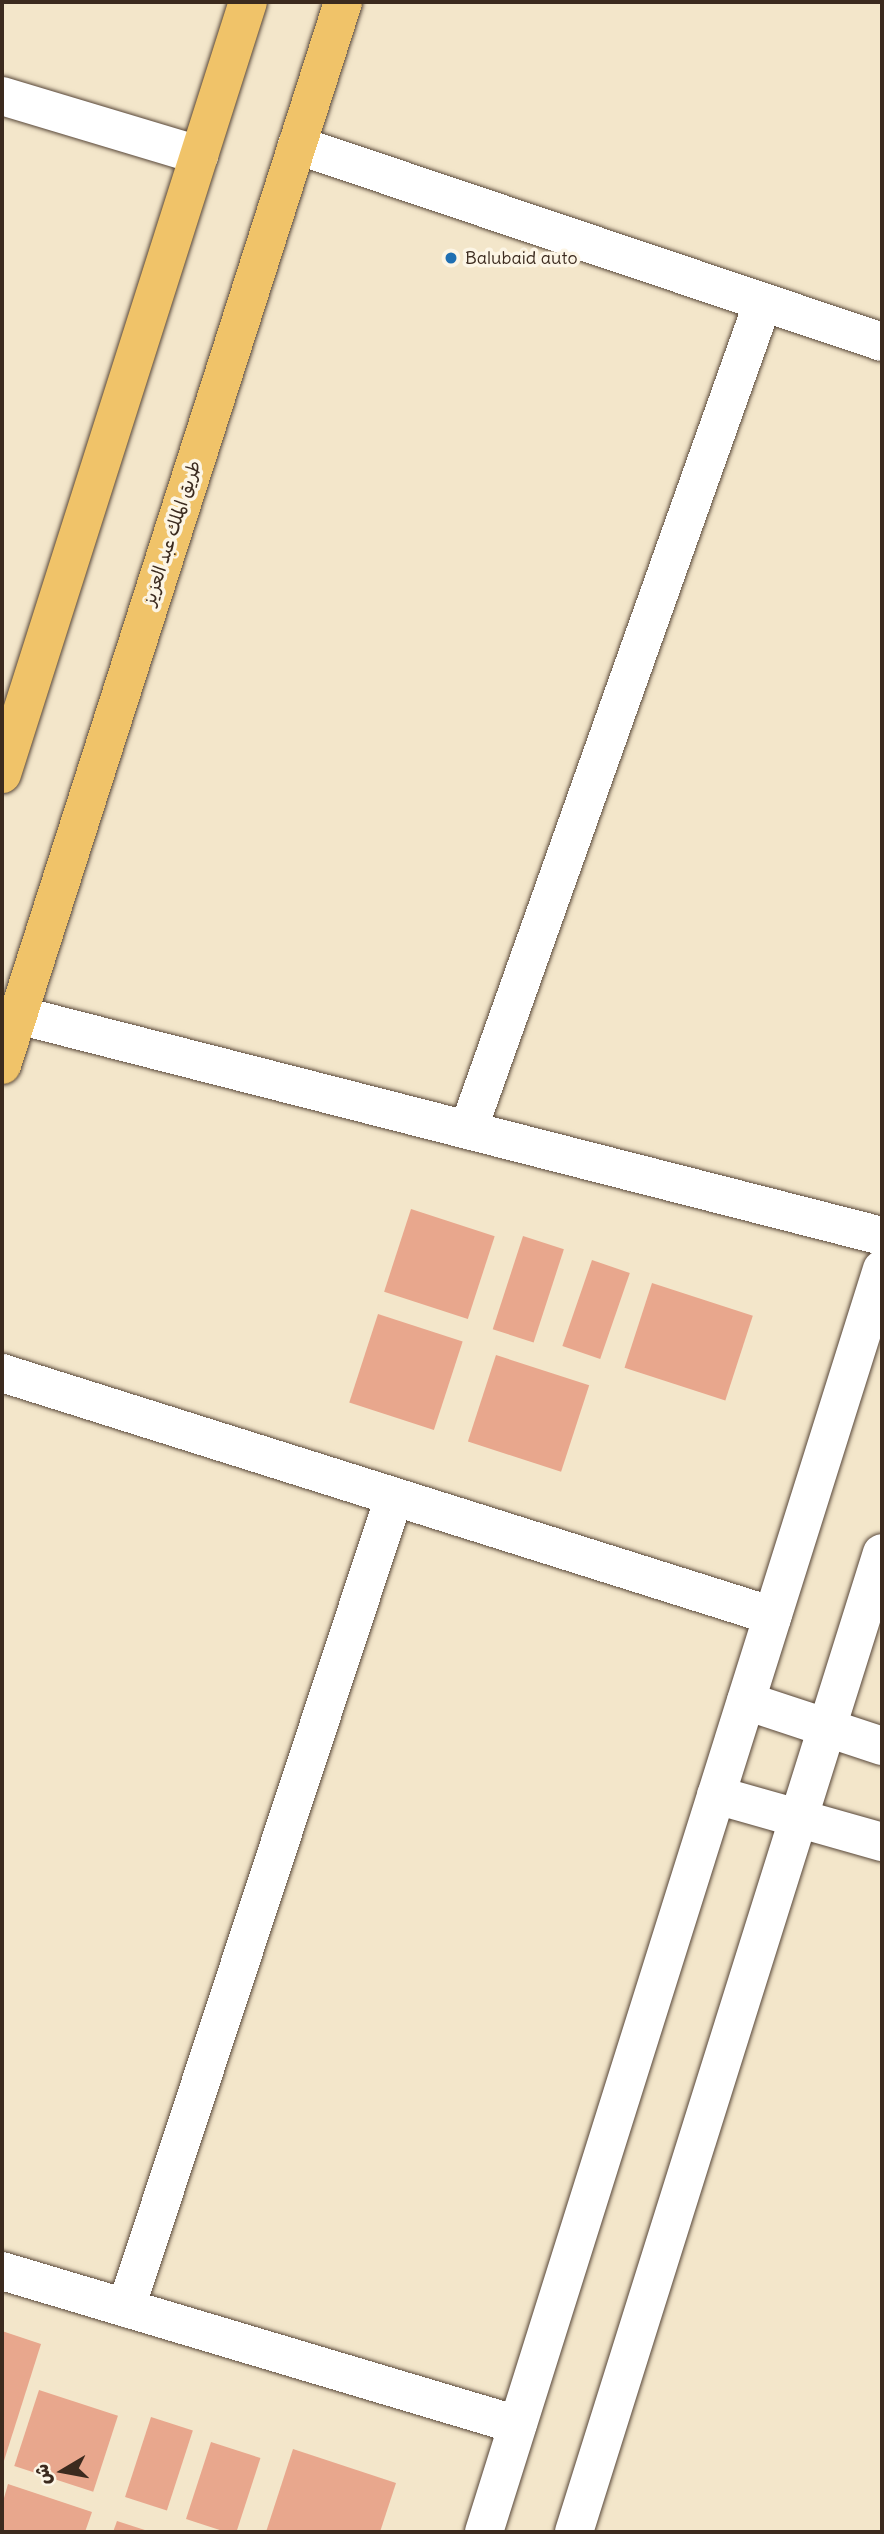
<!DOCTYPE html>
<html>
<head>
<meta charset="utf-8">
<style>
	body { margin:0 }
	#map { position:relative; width:884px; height:2534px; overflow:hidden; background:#f3e6ca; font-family:Delius,"Playpen Sans Arabic",sans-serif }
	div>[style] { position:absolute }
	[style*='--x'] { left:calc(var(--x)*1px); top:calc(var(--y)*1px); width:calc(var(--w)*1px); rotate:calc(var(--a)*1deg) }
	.building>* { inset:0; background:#e8a78d; transform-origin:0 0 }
	.roads { filter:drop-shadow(0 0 2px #574638) drop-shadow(0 0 2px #574638) }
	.minor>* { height:38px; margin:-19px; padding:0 19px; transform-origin:19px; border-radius:19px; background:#fff }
	.highway>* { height:38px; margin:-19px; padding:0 19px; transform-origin:19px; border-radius:19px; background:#f0c369 }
	.dots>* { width:19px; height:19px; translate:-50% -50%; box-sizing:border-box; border:4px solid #fcf5e5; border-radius:50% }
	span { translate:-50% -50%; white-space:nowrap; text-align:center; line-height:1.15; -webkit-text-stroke:7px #fcf5e5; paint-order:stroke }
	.poi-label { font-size:18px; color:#3b2a1e }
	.left { translate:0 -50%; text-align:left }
	.street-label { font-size:18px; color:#3b2a1e }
	.frame { position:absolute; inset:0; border:4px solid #3b2a1e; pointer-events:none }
	.north { position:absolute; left:28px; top:2436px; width:70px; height:70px; -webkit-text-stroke:5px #fcf5e5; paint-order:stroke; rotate:260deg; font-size:19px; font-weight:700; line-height:28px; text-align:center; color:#3b2a1e }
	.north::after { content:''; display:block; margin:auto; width:24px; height:32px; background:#3b2a1e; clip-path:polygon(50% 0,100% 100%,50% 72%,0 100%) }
</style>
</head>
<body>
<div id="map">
	<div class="building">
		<i style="left:411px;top:1209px;width:88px;height:87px;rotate:18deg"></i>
		<i style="left:523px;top:1236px;width:43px;height:98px;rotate:18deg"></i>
		<i style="left:592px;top:1260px;width:40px;height:91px;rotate:19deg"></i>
		<i style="left:652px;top:1283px;width:106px;height:89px;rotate:18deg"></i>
		<i style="left:378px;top:1314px;width:89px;height:93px;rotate:18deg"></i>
		<i style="left:496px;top:1355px;width:98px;height:91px;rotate:18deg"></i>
		<i style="clip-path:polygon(2px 2331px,41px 2344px,2px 2467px)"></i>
		<i style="left:39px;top:2390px;width:83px;height:80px;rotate:18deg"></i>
		<i style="left:151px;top:2417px;width:44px;height:84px;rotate:18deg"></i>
		<i style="left:211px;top:2442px;width:52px;height:81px;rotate:18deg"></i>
		<i style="clip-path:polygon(293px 2449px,396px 2483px,380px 2532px,266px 2532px)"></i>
		<i style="clip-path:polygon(8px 2484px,92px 2512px,85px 2532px,2px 2532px,2px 2505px)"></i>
		<i style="clip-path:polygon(117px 2521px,151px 2532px,113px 2532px)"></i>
	</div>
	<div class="roads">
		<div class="minor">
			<i style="--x:2;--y:96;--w:206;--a:16.7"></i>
			<i style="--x:297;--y:145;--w:617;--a:18.61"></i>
			<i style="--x:18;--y:1015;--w:892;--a:14.35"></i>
			<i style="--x:468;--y:1130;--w:879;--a:-70.39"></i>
			<i style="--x:2;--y:1373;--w:808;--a:17.49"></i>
			<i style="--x:746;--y:1701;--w:143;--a:18.3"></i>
			<i style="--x:716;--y:1795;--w:173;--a:15.8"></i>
			<i style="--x:2;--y:2271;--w:538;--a:16.62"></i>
			<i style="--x:126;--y:2308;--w:854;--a:-71.71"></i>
			<i style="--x:484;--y:2532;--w:1324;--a:-72.51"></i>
			<i style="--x:574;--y:2532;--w:1026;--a:-72.54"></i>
		</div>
		<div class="highway">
			<i style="--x:2;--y:774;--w:810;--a:-72.33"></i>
			<i style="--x:2;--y:1065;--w:1116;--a:-72.21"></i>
		</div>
	</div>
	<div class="dots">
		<i style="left:451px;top:258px;background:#1f6fb2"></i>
	</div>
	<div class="poi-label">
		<span class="left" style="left:465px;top:258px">Balubaid auto</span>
	</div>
	<div class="street-label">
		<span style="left:172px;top:533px;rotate:-72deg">طريق الملك عبد العزيز</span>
	</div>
	<div class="frame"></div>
	<div class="north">ش</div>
</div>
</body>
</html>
